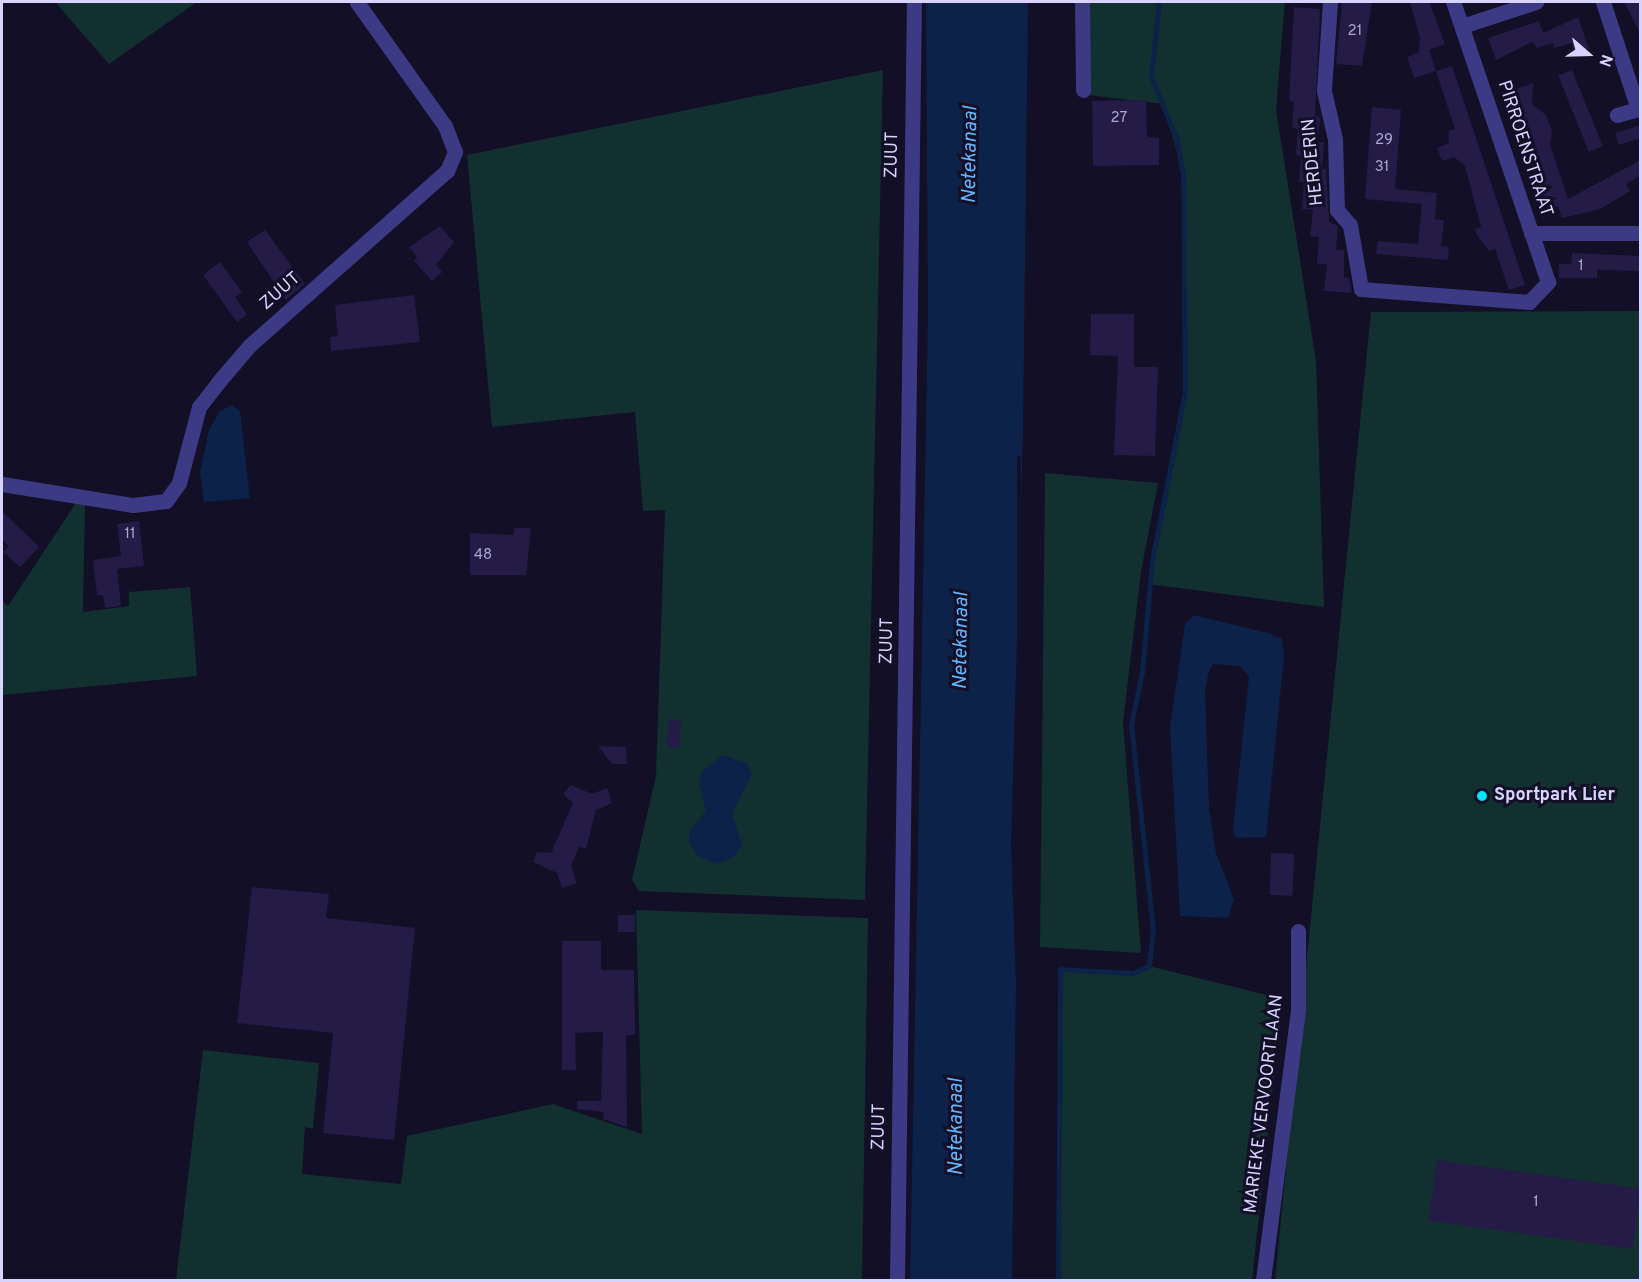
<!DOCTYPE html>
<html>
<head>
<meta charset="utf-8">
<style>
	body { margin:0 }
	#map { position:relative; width:1642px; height:1282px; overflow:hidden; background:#130f26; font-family:Overpass,sans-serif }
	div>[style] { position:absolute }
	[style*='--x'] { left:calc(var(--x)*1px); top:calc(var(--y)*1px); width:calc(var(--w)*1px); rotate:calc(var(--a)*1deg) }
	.green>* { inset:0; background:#12302f }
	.water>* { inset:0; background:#0c2248 }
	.pier>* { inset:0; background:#130f26; transform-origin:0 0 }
	.stream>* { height:4.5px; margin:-2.25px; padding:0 2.25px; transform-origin:2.25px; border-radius:2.25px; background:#0c2248 }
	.building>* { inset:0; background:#241b47; transform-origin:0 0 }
	.minor>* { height:15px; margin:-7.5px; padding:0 7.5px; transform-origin:7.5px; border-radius:7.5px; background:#3d3a85 }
	.dots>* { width:16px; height:16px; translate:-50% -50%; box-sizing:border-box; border:3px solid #130f26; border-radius:50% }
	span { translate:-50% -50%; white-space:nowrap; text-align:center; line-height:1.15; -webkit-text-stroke:6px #130f26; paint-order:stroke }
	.number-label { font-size:15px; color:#aca6d1 }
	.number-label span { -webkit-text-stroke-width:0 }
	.street-label { font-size:18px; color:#d9d4ff }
	.poi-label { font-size:18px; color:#d9d4ff; font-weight:700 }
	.left { translate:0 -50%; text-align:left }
	.water-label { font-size:20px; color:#62b6ff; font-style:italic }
	.frame { position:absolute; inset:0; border:3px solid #d9d4ff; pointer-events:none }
	.north { position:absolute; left:1558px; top:24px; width:60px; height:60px; -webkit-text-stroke:4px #130f26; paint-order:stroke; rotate:110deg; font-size:16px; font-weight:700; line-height:24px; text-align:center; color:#d9d4ff }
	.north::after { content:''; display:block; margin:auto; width:21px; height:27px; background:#d9d4ff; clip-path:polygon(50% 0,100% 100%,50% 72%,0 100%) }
</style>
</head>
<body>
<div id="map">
	<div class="green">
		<i style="clip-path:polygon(55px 2px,197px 2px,109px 64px)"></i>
		<i style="clip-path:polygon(1087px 2px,1285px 2px,1276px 110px,1316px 361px,1324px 607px,1149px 584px,1185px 392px,1183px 176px,1164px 104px,1088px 95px)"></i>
		<i style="clip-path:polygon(883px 70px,865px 900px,639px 891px,632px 880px,656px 776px,665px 510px,643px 511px,635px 412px,492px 427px,467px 155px)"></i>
		<i style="clip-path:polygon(1640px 311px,1640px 1280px,1275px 1280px,1371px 312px)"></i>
		<i style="clip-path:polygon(1045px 473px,1158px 483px,1141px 572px,1123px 722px,1141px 953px,1040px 947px)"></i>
		<i style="clip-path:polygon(85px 502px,83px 612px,129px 606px,129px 592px,190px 587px,197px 676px,2px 695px,2px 600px,8px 606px,76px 503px)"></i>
		<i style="clip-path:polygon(636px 910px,868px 918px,862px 1280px,176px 1280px,203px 1050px,319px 1063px,313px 1129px,305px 1127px,302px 1174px,401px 1184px,407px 1136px,553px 1104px,642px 1134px)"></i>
		<i style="clip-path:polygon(1149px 966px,1271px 996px,1280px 1021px,1252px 1280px,1058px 1280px,1060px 969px,1133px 973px)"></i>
	</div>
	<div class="water">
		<i style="clip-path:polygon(926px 2px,1028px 2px,1023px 436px,1011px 843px,1016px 982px,1012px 1280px,910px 1280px,928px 314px)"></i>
		<i style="clip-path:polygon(231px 405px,240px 411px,250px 498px,204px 502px,200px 472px,209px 430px,219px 412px)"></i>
		<i style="clip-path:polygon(1194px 615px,1268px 633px,1282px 639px,1284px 656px,1266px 837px,1236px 838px,1233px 829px,1249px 676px,1240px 666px,1213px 664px,1209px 671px,1205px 690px,1209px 808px,1216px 853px,1234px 899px,1228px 918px,1180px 916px,1170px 727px,1185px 624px)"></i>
		<i style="clip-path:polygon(723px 755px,747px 763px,752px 774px,732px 813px,742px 845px,734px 857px,717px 864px,699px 857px,689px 842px,690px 832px,706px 810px,699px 784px,702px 771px)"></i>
	</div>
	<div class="pier">
		<i style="left:1017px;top:456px;width:4px;height:824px"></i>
	</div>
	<div class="stream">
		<i style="--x:1058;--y:1280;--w:311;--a:-89.6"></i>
		<i style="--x:1060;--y:969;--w:73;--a:3.1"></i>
		<i style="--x:1133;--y:973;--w:17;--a:-24"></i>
		<i style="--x:1149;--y:966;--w:36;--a:-84"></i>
		<i style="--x:1153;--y:930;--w:206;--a:-96.1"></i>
		<i style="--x:1131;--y:725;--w:54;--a:-78.3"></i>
		<i style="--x:1142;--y:672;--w:111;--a:-84.9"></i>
		<i style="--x:1152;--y:561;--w:172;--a:-79"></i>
		<i style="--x:1185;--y:392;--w:216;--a:-90.5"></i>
		<i style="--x:1183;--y:176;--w:39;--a:-100"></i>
		<i style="--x:1176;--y:138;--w:66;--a:-112.3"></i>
		<i style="--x:1151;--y:77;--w:75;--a:-83.9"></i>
	</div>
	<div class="building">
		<i style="clip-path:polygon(1342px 2px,1372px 2px,1362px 66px,1336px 64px)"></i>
		<i style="clip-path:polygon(1410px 2px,1429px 2px,1445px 44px,1429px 50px,1436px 71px,1452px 66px,1525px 285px,1509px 290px,1495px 249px,1489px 251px,1477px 235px,1475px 229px,1481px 227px,1465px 166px,1454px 157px,1442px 161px,1437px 148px,1449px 143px,1449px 131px,1455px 129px,1436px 71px,1414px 78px,1407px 57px,1419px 52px,1420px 38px)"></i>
		<i style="clip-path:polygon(1624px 2px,1641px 2px,1641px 35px)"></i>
		<i style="clip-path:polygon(1294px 7px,1320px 9px,1315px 115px,1320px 118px,1318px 142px,1324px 142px,1322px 169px,1326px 169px,1329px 222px,1338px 226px,1336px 250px,1344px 250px,1344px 277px,1349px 278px,1352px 293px,1324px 291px,1327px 264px,1317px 264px,1319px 237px,1310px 236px,1313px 210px,1302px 209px,1304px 182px,1299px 182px,1301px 156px,1296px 155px,1298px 129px,1292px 128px,1294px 102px,1289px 101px)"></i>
		<i style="clip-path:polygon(1578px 17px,1589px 49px,1575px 54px,1572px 43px,1554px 48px,1553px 43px,1537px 48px,1532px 42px,1496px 60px,1488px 38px,1539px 21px,1543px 33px)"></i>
		<i style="left:1572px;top:70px;width:82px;height:15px;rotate:68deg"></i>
		<i style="clip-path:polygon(1533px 83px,1532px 104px,1546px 115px,1552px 131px,1550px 145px,1568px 199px,1641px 160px,1641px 175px,1626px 184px,1630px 191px,1600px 209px,1562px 218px,1558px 206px,1546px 210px,1508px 92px)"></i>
		<i style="clip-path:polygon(1146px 100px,1147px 137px,1159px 138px,1159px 165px,1093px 166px,1092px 101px)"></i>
		<i style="clip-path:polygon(1372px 107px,1401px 110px,1395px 189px,1437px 193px,1435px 219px,1444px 220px,1441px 246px,1449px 247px,1448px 260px,1376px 254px,1378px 241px,1418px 244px,1422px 204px,1365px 199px)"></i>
		<i style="clip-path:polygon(1641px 125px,1641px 138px,1619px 145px,1615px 133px)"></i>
		<i style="clip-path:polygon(440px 226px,454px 242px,436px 265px,442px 272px,432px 281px,414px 261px,417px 257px,409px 247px)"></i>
		<i style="clip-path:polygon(265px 230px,305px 284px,286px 300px,247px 242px)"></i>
		<i style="clip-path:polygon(1572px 253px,1641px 256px,1641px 271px,1597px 270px,1597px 278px,1559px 278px,1559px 264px,1571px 264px)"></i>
		<i style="clip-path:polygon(220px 262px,242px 292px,235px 297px,247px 314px,237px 322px,203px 275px)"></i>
		<i style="clip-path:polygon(414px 295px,420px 342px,331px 351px,330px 337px,338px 336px,335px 305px)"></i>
		<i style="clip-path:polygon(1091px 314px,1134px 314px,1134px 367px,1158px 367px,1155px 456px,1114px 455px,1118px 356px,1090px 355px)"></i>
		<i style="clip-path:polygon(2px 511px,39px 547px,20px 567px,3px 552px,9px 546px,2px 539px)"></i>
		<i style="clip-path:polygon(139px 521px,144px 566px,117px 569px,121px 606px,105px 608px,103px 595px,97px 595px,93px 560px,121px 556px,117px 524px)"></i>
		<i style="clip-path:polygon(514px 528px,531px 528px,526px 575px,470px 575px,470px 533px,514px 535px)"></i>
		<i style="left:669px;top:719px;width:12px;height:28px;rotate:5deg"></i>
		<i style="clip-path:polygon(598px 746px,626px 747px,627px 764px,612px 764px)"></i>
		<i style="clip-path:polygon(571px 785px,592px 794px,607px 788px,612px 803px,596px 810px,586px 849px,579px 847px,571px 866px,577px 883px,562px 888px,557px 873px,533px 862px,537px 852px,551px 853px,573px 803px,563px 794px)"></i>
		<i style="left:1271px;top:853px;width:23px;height:42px;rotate:2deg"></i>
		<i style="clip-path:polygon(252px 887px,329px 894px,326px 918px,415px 928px,394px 1140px,323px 1133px,333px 1033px,237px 1023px)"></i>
		<i style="left:618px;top:915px;width:17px;height:17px"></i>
		<i style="clip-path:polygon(562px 941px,601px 941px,601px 970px,634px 970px,635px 1035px,626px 1035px,627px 1127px,603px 1119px,604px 1112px,577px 1109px,577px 1101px,601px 1101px,603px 1032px,575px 1033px,576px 1070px,562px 1070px)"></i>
		<i style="left:1437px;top:1160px;width:206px;height:61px;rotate:8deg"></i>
	</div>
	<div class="minor">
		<i style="--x:1082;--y:2;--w:88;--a:89.3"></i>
		<i style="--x:1330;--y:2;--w:89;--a:93.9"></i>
		<i style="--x:1324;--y:91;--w:49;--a:77.1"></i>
		<i style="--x:1335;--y:139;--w:71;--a:88.4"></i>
		<i style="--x:1337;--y:210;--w:20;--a:49"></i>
		<i style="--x:1350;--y:225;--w:65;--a:80.2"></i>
		<i style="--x:1361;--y:289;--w:169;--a:4.4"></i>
		<i style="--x:1529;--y:302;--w:28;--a:-46"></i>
		<i style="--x:1548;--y:282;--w:296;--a:-108.7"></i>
		<i style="--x:1603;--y:2;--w:113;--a:71.9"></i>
		<i style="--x:1638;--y:109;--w:22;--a:164"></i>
		<i style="--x:1462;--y:26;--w:78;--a:-18"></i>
		<i style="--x:1531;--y:233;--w:109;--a:0"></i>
		<i style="--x:2;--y:484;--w:133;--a:9.1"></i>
		<i style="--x:133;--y:505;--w:33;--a:-7"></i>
		<i style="--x:166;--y:501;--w:22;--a:-54"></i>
		<i style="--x:179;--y:483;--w:79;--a:-75.3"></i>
		<i style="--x:199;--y:407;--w:34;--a:-52"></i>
		<i style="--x:220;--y:380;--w:46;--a:-49.4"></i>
		<i style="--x:250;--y:345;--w:263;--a:-41.5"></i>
		<i style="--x:447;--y:171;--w:21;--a:-67"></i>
		<i style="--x:455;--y:152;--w:28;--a:-111"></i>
		<i style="--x:445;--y:126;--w:152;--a:-125.4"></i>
		<i style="--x:897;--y:1280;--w:1278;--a:-89.24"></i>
		<i style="--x:1263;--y:1280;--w:273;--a:-82.6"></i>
		<i style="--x:1298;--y:1009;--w:78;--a:-90"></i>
	</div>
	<div class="dots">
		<i style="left:1482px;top:796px;background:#00e5ff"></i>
	</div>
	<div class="number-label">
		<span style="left:1355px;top:32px">21</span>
		<span style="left:1119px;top:119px">27</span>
		<span style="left:1384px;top:141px">29</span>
		<span style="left:1382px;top:168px">31</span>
		<span style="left:1581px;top:267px">1</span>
		<span style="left:130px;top:535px">11</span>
		<span style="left:483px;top:556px">48</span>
		<span style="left:1536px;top:1203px">1</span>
	</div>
	<div class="street-label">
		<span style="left:1524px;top:149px;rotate:72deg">PIRROENSTRAAT</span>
		<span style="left:893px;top:155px;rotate:-89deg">ZUUT</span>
		<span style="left:1314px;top:162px;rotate:-96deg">HERDERIN</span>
		<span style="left:281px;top:292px;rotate:-41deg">ZUUT</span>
		<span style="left:888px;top:641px;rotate:-89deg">ZUUT</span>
		<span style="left:1265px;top:1104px;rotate:-83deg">MARIEKE VERVOORTLAAN</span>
		<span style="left:880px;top:1127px;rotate:-89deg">ZUUT</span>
	</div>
	<div class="poi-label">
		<span class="left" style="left:1494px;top:796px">Sportpark Lier</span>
	</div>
	<div class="water-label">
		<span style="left:971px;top:155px;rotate:-89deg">Netekanaal</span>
		<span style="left:962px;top:641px;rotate:-89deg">Netekanaal</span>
		<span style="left:957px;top:1127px;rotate:-90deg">Netekanaal</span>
	</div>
	<div class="frame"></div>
	<div class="north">N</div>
</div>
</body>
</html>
